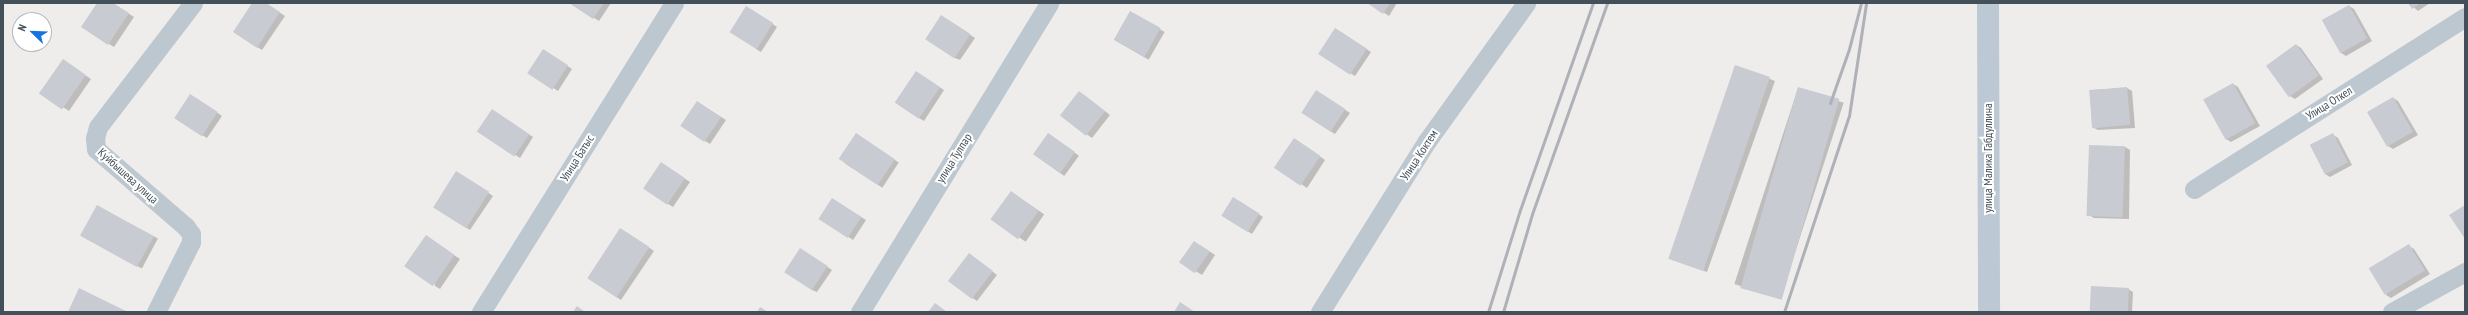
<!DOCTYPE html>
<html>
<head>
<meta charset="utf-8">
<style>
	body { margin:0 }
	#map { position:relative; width:2468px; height:315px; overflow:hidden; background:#efecec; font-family:"PT Sans Narrow",sans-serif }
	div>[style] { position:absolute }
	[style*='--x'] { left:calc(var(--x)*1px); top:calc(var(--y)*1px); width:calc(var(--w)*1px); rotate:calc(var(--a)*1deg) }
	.shadow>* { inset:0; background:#0003; transform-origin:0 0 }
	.building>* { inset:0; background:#c8cbd1; transform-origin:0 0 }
	.street>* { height:19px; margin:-9.5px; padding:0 9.5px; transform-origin:9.5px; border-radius:9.5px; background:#bcc7cf }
	.secondary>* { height:22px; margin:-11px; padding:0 11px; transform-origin:11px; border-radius:11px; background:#bcc8d4 }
	.rail>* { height:3px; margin:-1.5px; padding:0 1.5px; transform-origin:1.5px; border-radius:1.5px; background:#aeb1b7 }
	span { translate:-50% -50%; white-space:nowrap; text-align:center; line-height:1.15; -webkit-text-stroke:4px #fff; paint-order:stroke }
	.street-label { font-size:12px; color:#445059 }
	.frame { position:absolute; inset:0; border:4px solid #445059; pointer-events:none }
	.north { position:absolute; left:12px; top:12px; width:40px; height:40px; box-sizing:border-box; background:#fff; border:1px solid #b4b9bd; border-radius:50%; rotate:293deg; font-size:11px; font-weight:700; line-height:16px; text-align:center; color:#445059 }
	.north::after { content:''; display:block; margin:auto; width:14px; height:18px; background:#1674de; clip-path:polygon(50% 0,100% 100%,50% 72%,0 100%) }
</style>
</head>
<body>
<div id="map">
	<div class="shadow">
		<i style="clip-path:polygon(98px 3px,112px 3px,134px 17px,114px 47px,82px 27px)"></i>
		<i style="clip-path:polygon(253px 3px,265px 3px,285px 16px,262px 50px,257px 47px)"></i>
		<i style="clip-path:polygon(571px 3px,611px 3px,599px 21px)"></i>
		<i style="clip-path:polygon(1369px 3px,1397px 3px,1389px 16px)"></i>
		<i style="clip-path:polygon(2409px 3px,2430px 3px,2418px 11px)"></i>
		<i style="clip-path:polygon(2349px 6px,2354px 9px,2372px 41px,2346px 56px,2341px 53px,2323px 21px)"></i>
		<i style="clip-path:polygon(752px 10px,777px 27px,761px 52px,756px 49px)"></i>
		<i style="left:1130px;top:12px;width:40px;height:32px;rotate:30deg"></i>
		<i style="clip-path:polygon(946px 19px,975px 38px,960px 60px,955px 58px)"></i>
		<i style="clip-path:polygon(1341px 32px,1371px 52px,1355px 76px,1350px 73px)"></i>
		<i style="clip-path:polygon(2296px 45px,2301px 48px,2323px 79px,2295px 99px,2290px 96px)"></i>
		<i style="clip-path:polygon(548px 53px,572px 69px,558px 91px,529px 72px)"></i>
		<i style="clip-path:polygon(68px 64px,91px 79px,69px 111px,42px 94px)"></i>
		<i style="clip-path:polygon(1736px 66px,1775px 81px,1707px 272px,1673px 260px)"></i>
		<i style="clip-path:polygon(921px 75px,944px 90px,924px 121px,919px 118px)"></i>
		<i style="clip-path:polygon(2233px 84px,2238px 87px,2260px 126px,2231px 142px,2226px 139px)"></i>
		<i style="left:1798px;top:88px;width:48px;height:206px;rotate:18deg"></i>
		<i style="clip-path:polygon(2127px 88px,2132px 91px,2135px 128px,2098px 130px,2092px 127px,2090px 90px)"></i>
		<i style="clip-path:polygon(1321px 94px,1350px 113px,1335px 134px,1330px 131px)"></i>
		<i style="clip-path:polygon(1084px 95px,1110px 115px,1092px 138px,1061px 116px)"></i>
		<i style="clip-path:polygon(196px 98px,222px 116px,207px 138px,202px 135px)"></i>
		<i style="clip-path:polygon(2393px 98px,2398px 101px,2418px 135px,2393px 149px,2388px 146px)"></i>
		<i style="clip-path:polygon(702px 105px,726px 120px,710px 144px,681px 126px)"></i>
		<i style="clip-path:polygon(497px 113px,533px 137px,520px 158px,478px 131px)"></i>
		<i style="left:1049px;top:134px;width:37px;height:25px;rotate:36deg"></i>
		<i style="clip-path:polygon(2333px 135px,2338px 138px,2352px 165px,2330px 177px,2325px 174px,2311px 146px)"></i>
		<i style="left:861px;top:138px;width:45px;height:30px;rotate:33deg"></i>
		<i style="clip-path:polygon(1299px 142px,1325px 160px,1307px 188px,1276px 167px)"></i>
		<i style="clip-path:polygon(2090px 146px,2125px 147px,2130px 150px,2129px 219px,2094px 218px,2089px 215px)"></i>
		<i style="clip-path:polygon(667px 167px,690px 182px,673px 207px,645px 189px)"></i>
		<i style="clip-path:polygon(462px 175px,493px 196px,470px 230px,434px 207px)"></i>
		<i style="left:1011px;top:192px;width:40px;height:33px;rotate:34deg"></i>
		<i style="clip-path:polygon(1239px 201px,1263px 217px,1252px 234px,1223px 215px)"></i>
		<i style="clip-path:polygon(837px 202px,866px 220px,853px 240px,820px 218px)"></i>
		<i style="left:97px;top:206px;width:69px;height:34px;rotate:28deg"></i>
		<i style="clip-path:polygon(626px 232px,654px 251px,621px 300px,588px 278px)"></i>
		<i style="clip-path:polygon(431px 240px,460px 259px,440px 289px,435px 286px)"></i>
		<i style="clip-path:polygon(1200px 245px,1215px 255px,1202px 275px,1181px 262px)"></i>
		<i style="clip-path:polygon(2409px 246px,2414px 249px,2430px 274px,2391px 298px,2386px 295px)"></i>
		<i style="clip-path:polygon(805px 252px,832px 270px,817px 292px,812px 290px)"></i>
		<i style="clip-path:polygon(974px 258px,997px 275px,977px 301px,949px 281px)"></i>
		<i style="clip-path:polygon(2128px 289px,2133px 292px,2132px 312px,2091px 312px)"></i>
	</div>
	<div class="building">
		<i style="clip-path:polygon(97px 3px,113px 3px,129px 13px,108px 45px,81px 27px)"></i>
		<i style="clip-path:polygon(252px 3px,266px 3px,280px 12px,257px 48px,233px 32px)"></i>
		<i style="clip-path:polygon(569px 3px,604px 3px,593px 19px)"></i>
		<i style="clip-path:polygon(1367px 3px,1390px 3px,1383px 14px)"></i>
		<i style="clip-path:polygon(2408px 3px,2421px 3px,2412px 9px)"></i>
		<i style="left:2349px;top:5px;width:38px;height:31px;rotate:61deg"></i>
		<i style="left:746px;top:6px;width:32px;height:31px;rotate:32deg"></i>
		<i style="left:1130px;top:11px;width:35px;height:33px;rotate:29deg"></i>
		<i style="left:941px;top:15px;width:35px;height:29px;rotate:33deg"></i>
		<i style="left:1335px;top:28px;width:38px;height:31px;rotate:33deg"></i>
		<i style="left:2296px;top:44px;width:39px;height:37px;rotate:54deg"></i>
		<i style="left:543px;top:49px;width:30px;height:29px;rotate:33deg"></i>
		<i style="left:63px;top:59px;width:28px;height:42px;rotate:35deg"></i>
		<i style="left:1735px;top:65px;width:37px;height:205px;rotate:19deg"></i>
		<i style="left:916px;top:71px;width:29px;height:38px;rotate:34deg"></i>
		<i style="left:2233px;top:83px;width:46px;height:34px;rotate:61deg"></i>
		<i style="left:1798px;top:87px;width:43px;height:209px;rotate:16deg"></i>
		<i style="left:2127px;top:87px;width:38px;height:38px;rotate:85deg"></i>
		<i style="left:1316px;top:90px;width:35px;height:27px;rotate:33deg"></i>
		<i style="left:1079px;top:91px;width:33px;height:31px;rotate:38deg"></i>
		<i style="left:190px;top:94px;width:33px;height:29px;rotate:33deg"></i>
		<i style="left:2393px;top:97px;width:40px;height:30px;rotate:60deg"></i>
		<i style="left:697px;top:101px;width:29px;height:30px;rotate:34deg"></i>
		<i style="left:492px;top:109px;width:45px;height:27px;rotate:34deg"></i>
		<i style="left:856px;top:133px;width:47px;height:31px;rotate:34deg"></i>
		<i style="left:1048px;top:133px;width:33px;height:26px;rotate:35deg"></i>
		<i style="left:2333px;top:133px;width:33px;height:26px;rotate:63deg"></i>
		<i style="left:1294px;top:138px;width:32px;height:36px;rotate:34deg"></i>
		<i style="left:2089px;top:145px;width:36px;height:71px;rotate:2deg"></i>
		<i style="left:661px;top:162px;width:29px;height:32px;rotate:34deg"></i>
		<i style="left:456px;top:171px;width:39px;height:43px;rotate:32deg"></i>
		<i style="left:1011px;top:191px;width:34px;height:35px;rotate:36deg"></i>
		<i style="left:1233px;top:197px;width:31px;height:22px;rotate:32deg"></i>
		<i style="left:832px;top:198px;width:35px;height:25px;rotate:33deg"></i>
		<i style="left:97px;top:205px;width:65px;height:35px;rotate:29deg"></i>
		<i style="clip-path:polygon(2465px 205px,2465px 239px,2449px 215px)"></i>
		<i style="left:620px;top:228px;width:35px;height:60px;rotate:33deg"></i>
		<i style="left:426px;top:235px;width:35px;height:38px;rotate:35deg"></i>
		<i style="left:1194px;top:241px;width:19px;height:26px;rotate:35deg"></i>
		<i style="left:2409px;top:244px;width:31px;height:47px;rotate:59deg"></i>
		<i style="left:800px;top:248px;width:33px;height:29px;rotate:33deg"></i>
		<i style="left:969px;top:253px;width:30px;height:35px;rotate:37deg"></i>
		<i style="left:2091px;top:286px;width:38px;height:26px;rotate:3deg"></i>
		<i style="clip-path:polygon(79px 288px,128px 312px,68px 312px)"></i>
		<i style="clip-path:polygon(1180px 302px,1195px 312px,1174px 312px)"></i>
		<i style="clip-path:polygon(935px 303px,947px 312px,928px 312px)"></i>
		<i style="clip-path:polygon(577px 306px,585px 312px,573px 312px)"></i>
		<i style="clip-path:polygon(760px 307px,768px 312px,757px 312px)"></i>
	</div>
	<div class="street">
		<i style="--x:2194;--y:189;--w:321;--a:-32.4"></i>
		<i style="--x:156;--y:312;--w:78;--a:-63.4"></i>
		<i style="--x:191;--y:242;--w:8;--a:-90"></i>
		<i style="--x:191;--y:234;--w:9;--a:-126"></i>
		<i style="--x:186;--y:227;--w:119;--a:-139.1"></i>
		<i style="--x:96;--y:149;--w:11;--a:-95"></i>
		<i style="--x:95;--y:138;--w:11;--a:-75"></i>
		<i style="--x:98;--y:127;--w:156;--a:-52.5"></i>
		<i style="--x:481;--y:312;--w:364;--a:-58"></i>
		<i style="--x:860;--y:312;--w:362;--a:-58.5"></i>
		<i style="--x:1320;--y:312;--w:202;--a:-58"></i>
		<i style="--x:1427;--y:141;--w:170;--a:-54.3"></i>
		<i style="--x:2392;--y:312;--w:83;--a:-28.7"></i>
	</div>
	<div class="secondary">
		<i style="--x:1988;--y:3;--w:309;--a:89.8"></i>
	</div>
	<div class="rail">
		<i style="--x:1830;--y:103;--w:57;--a:-70.6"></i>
		<i style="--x:1849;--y:49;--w:48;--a:-75.4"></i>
		<i style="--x:1488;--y:312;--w:107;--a:-72.6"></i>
		<i style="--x:1520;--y:210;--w:219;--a:-70.6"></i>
		<i style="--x:1503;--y:312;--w:102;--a:-73.5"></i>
		<i style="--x:1532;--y:214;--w:224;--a:-70.4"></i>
		<i style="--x:1784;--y:312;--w:206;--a:-71.7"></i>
		<i style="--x:1849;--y:116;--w:114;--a:-81.4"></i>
	</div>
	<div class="street-label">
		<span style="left:2329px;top:103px;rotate:-32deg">Улица Откел</span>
		<span style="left:1419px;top:155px;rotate:-57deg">Улица Коктем</span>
		<span style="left:577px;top:158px;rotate:-58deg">Улица Батыс</span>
		<span style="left:954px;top:158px;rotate:-58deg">улица Тулпар</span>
		<span style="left:1988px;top:158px;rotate:-90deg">улица Малика Габдуллина</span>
		<span style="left:128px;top:176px;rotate:42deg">Куйбышева улица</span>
	</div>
	<div class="frame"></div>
	<div class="north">N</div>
</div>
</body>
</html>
